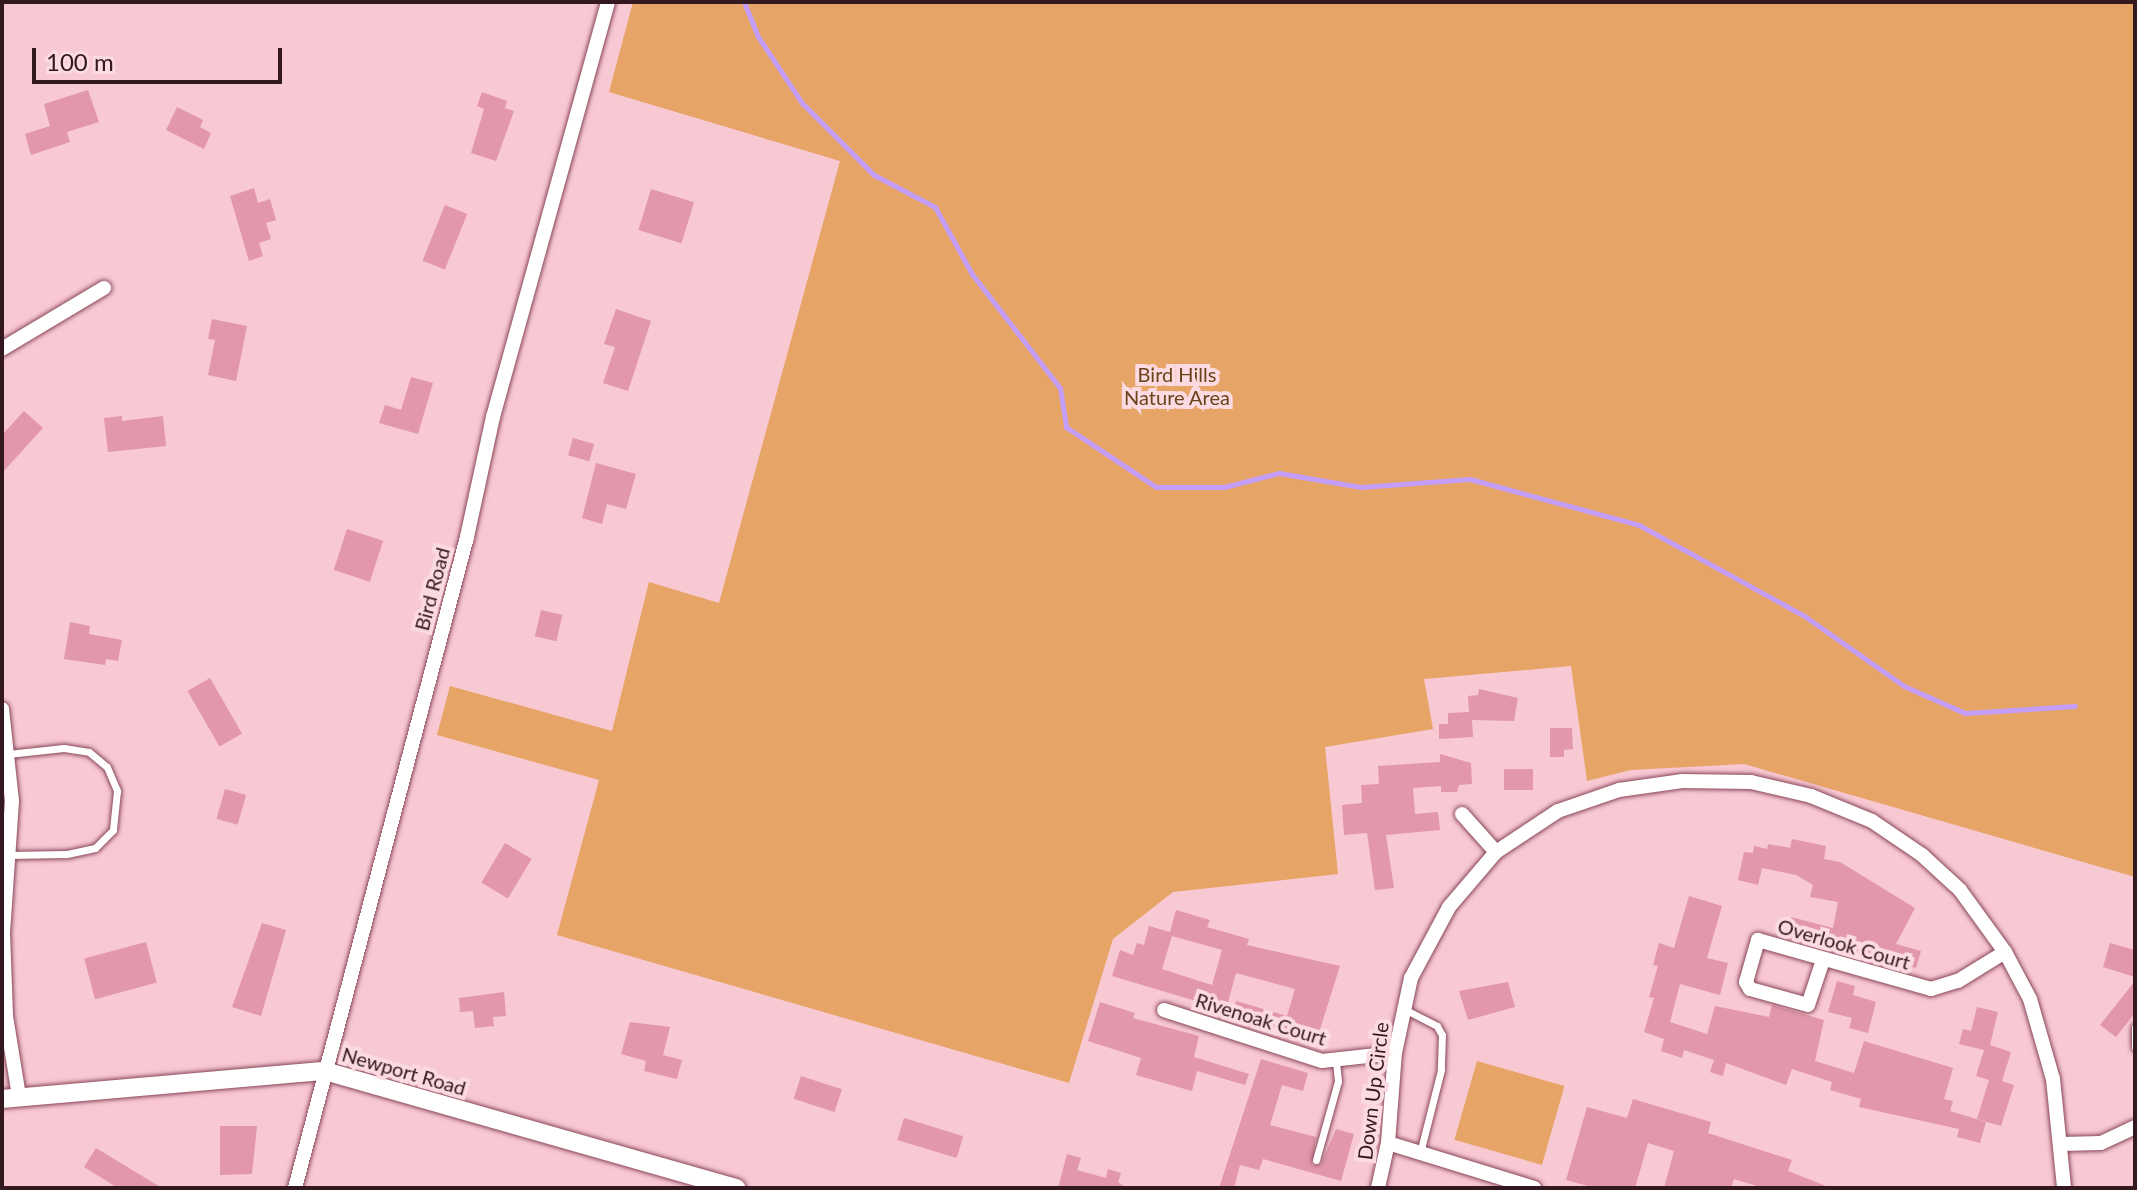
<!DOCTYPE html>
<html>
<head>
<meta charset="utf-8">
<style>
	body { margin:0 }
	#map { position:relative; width:2137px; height:1190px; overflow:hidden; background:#f8c8d3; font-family:Lato,sans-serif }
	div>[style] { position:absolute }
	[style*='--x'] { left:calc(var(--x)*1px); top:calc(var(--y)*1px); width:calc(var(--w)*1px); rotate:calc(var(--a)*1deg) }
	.green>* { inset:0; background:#e6a466; transform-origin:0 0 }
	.stream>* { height:5px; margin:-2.5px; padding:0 2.5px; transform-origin:2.5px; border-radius:2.5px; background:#c59ef9 }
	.building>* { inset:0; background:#e297aa; transform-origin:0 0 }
	.roads { filter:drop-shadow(0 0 2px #894759) drop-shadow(0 0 2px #894759) }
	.service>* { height:7px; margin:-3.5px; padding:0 3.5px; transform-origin:3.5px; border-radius:3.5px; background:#fff }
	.minor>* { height:14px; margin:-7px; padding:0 7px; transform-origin:7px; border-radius:7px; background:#fff }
	.tertiary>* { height:18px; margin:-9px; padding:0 9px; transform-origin:9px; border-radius:9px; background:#fff }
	span { translate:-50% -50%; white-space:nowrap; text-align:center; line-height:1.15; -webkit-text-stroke:8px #fbdae1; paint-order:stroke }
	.park-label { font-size:20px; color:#6b431a }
	.street-label { font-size:20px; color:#341820 }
	.frame { position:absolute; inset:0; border:4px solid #341820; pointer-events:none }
	.scale { position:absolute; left:32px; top:48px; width:250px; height:36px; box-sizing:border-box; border:4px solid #341820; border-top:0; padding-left:10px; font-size:24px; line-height:28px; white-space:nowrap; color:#341820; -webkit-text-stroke:6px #fbdae1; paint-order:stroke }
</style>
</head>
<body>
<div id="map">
	<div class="green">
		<i style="clip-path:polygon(633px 2px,2135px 2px,2135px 877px,1744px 764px,1631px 770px,1587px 781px,1571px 666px,1424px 679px,1433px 729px,1325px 747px,1338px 874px,1173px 892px,1113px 939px,1069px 1083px,557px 935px,599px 780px,437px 735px,450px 686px,612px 731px,649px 582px,719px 603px,840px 161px,609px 92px)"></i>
		<i style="left:1477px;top:1061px;width:91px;height:82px;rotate:16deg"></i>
	</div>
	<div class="stream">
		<i style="--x:744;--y:2;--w:35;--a:68"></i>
		<i style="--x:757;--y:35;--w:82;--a:56.5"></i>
		<i style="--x:802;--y:103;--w:102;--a:45"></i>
		<i style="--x:874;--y:175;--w:69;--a:27.7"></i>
		<i style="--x:935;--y:207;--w:77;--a:61.1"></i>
		<i style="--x:972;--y:274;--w:144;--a:52.3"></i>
		<i style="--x:1060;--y:388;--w:39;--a:81"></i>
		<i style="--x:1066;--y:427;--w:108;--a:33.7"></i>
		<i style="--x:1156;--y:487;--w:68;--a:0"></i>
		<i style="--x:1224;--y:487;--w:57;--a:-14.3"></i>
		<i style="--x:1279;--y:473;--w:83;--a:9.7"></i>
		<i style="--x:1361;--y:487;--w:109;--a:-4.2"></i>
		<i style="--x:1470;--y:479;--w:175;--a:15.2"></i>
		<i style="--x:1639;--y:525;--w:187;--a:28.8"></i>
		<i style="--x:1803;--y:615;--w:123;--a:35.1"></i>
		<i style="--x:1904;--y:686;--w:67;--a:23.9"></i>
		<i style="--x:1965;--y:713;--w:110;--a:-3.6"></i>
	</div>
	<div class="building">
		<i style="clip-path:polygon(88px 90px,99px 122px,67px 132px,70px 142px,31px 155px,25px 134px,50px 126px,44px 104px)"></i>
		<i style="clip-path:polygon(482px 92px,507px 101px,505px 108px,514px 111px,496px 161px,471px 153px,484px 109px,477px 106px)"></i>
		<i style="clip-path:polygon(177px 107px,203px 120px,200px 127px,211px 133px,204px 149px,166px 130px)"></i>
		<i style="clip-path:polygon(254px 188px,258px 203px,270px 199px,276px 220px,266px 223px,271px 239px,259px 243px,263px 256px,249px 261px,230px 196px)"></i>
		<i style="left:651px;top:189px;width:45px;height:43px;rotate:17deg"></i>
		<i style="left:445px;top:205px;width:24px;height:60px;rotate:22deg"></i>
		<i style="clip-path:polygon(616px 309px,651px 321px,628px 391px,603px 383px,615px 347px,604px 344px)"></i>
		<i style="clip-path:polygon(212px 319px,247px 326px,236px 381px,208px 375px,215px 340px,208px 339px)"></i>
		<i style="clip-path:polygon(411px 377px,433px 383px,418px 434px,379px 423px,385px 405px,401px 410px)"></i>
		<i style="clip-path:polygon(24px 411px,43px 428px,2px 473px,2px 435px)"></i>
		<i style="clip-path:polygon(122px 416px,122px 421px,163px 416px,166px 446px,108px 452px,104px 418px)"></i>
		<i style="left:573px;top:438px;width:22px;height:18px;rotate:16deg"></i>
		<i style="clip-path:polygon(596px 463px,636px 474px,626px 509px,607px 504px,602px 524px,582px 518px)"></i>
		<i style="left:347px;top:529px;width:38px;height:43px;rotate:18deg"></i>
		<i style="left:541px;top:610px;width:22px;height:27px;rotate:13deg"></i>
		<i style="clip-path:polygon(70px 622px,90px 626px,89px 634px,122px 640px,118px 661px,106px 659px,105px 665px,64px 659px)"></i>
		<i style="left:210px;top:678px;width:64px;height:26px;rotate:60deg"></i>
		<i style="clip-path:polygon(1479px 689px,1518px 698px,1514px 721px,1472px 720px,1473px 737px,1439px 739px,1439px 724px,1448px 724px,1448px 713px,1469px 712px,1468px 696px,1478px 695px)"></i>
		<i style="clip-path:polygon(1550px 728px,1572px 728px,1573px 749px,1564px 750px,1564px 757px,1550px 757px)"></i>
		<i style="clip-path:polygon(1440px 754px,1471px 763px,1472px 784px,1459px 785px,1457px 792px,1441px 792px,1441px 786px,1413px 788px,1415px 814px,1438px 812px,1440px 830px,1386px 835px,1394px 888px,1375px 890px,1367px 833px,1344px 835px,1342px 805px,1362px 803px,1361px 785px,1379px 784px,1378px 766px,1440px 762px)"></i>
		<i style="left:1504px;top:769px;width:29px;height:21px"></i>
		<i style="left:225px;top:789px;width:22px;height:31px;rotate:16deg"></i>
		<i style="clip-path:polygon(1792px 839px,1826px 846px,1824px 859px,1840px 862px,1915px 908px,1896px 944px,1921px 951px,1916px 968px,1786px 936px,1791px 917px,1833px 928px,1838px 902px,1810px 897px,1813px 885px,1796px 875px,1762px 868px,1758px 885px,1738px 880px,1744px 852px,1753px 853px,1754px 846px,1767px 849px,1768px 844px,1790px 848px)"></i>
		<i style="left:505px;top:843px;width:31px;height:46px;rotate:31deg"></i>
		<i style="clip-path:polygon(1689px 896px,1722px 906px,1707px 958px,1728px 963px,1720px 995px,1680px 984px,1670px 1022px,1707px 1034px,1715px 1006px,1769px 1017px,1772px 1005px,1824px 1020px,1815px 1061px,1854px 1073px,1864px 1041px,1953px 1068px,1944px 1099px,1953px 1101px,1950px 1111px,1986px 1122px,1980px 1143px,1957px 1137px,1959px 1129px,1859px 1107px,1861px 1099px,1830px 1090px,1832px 1082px,1792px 1069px,1786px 1085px,1726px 1063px,1723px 1076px,1710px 1072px,1714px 1060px,1684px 1050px,1682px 1058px,1661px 1051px,1664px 1039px,1644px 1032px,1654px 998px,1649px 997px,1658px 966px,1653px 965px,1659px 943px,1674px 948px)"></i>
		<i style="clip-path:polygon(evenodd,1176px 910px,1210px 920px,1207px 927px,1249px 939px,1247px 945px,1340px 966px,1316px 1042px,1231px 1019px,1236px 1001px,1287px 1016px,1295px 989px,1236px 973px,1226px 1010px,1112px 976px,1120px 950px,1133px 955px,1137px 943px,1144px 945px,1149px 926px,1170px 932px,1176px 910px,1172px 936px,1222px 950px,1212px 985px,1162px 969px,1172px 936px)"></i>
		<i style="clip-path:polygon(262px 923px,286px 930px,261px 1016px,232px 1007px)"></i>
		<i style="left:146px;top:942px;width:42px;height:64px;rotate:75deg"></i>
		<i style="clip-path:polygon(2110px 943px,2135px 950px,2135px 977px,2103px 967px)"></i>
		<i style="clip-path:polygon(1837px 981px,1855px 986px,1853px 995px,1876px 1002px,1868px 1033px,1849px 1028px,1852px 1018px,1828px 1012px)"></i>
		<i style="clip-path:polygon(2135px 981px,2135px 1013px,2116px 1037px,2100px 1025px)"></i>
		<i style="clip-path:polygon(1508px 982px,1515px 1007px,1468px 1020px,1459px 991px)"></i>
		<i style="clip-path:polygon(504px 992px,506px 1016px,493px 1017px,494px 1026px,475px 1028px,473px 1011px,460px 1012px,459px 998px)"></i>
		<i style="clip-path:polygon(1100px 1002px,1135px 1013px,1133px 1018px,1199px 1036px,1194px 1057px,1249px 1074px,1245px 1085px,1197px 1071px,1192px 1091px,1136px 1075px,1141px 1058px,1088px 1041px)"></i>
		<i style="clip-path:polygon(1977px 1007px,1998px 1012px,1990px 1045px,2011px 1052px,2002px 1081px,2014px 1085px,2001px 1126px,1977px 1119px,1989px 1080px,1976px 1076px,1984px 1050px,1959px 1044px,1963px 1029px,1971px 1031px)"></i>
		<i style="clip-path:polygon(630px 1022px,670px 1027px,663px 1055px,682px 1060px,677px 1079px,644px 1071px,646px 1061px,621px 1054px)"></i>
		<i style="clip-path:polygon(1261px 1059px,1308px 1073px,1303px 1091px,1282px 1085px,1270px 1125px,1316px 1137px,1312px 1165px,1321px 1164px,1336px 1129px,1354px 1134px,1341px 1181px,1263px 1159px,1259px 1170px,1240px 1165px,1234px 1188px,1219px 1188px)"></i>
		<i style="left:801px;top:1076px;width:43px;height:24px;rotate:18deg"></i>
		<i style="clip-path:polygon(1633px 1099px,1711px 1122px,1708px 1133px,1792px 1160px,1788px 1171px,1831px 1188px,1763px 1188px,1734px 1179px,1731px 1188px,1664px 1188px,1674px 1151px,1648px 1143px,1635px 1188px,1595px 1188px,1566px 1180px,1587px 1107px,1627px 1118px)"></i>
		<i style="left:904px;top:1118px;width:62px;height:23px;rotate:17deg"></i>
		<i style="clip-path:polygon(220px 1126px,257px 1126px,252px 1174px,220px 1175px)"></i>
		<i style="clip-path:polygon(96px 1148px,162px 1188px,118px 1188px,84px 1167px)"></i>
		<i style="clip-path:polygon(1067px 1154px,1081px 1158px,1077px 1170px,1106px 1178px,1108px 1169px,1121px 1173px,1118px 1182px,1126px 1188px,1058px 1188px)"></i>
	</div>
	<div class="roads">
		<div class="service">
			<i style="--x:8;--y:754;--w:56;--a:-6.1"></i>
			<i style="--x:64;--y:748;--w:25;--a:9"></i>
			<i style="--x:89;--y:752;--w:23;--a:40"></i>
			<i style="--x:107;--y:767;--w:26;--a:67"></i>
			<i style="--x:117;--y:791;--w:39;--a:96"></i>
			<i style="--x:113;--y:830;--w:25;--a:135"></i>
			<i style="--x:95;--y:848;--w:30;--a:168"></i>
			<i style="--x:66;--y:854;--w:58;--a:179"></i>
			<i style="--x:1404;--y:1009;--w:37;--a:27"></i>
			<i style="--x:1437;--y:1026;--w:10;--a:61"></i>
			<i style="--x:1442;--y:1035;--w:35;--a:92"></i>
			<i style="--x:1441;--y:1070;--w:86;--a:104.2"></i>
			<i style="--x:2135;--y:1027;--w:20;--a:90"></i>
			<i style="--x:1316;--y:1160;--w:82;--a:-74.4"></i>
			<i style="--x:1338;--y:1081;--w:20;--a:-96"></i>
		</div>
		<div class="minor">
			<i style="--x:2;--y:349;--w:119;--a:-30.9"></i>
			<i style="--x:2;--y:709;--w:93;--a:83.8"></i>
			<i style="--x:12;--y:801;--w:132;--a:93.9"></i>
			<i style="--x:3;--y:933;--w:83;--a:87.9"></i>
			<i style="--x:6;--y:1016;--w:81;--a:80.8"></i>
			<i style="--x:1462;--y:814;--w:51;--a:48.2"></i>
			<i style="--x:1823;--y:960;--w:47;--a:108.4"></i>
			<i style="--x:1808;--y:1005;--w:60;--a:-164.6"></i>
			<i style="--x:1750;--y:989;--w:8;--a:-120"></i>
			<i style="--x:1746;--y:982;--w:44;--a:-74.1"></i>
			<i style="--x:1758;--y:940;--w:180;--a:15.8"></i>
			<i style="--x:1931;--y:989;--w:28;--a:-17"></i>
			<i style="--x:1958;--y:981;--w:55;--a:-31.7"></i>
			<i style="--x:1164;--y:1010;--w:166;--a:17.9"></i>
			<i style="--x:1322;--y:1061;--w:73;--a:-6.3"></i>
			<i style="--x:1388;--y:1143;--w:153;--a:17.1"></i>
			<i style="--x:2061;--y:1144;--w:40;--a:-1.4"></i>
			<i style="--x:2101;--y:1143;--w:38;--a:-25"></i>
			<i style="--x:295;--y:1188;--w:673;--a:-75.2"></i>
			<i style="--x:467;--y:537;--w:123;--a:-77.8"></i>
			<i style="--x:493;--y:417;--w:431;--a:-74.5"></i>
			<i style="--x:1378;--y:1188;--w:46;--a:-77.5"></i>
			<i style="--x:1388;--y:1143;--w:90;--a:-85.6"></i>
			<i style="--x:1395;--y:1053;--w:77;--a:-78"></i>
			<i style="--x:1411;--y:978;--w:81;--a:-61.8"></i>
			<i style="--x:1449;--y:907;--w:72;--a:-49.5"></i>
			<i style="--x:1496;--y:852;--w:74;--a:-33.5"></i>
			<i style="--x:1558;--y:811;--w:65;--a:-19"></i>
			<i style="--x:1619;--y:790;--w:64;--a:-8.1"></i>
			<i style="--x:1682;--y:781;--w:69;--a:0.8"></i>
			<i style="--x:1751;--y:782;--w:62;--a:13.1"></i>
			<i style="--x:1811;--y:796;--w:66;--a:22.3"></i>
			<i style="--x:1872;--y:821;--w:60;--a:34.2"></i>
			<i style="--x:1922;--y:855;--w:52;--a:42.6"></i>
			<i style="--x:1960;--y:890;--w:77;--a:54"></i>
			<i style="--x:2005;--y:952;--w:53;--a:62"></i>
			<i style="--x:2030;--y:999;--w:83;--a:74"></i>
			<i style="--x:2053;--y:1079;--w:110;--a:84.2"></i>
		</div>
		<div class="tertiary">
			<i style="--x:2;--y:1099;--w:324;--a:-5"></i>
			<i style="--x:325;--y:1071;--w:428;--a:15.9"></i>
		</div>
	</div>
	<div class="park-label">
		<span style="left:1177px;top:386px">Bird Hills<br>Nature Area</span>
	</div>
	<div class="street-label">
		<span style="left:432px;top:589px;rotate:-75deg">Bird Road</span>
		<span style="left:1844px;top:944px;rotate:16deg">Overlook Court</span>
		<span style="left:1261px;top:1019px;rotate:17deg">Rivenoak Court</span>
		<span style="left:404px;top:1071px;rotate:16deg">Newport Road</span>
		<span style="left:1373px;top:1091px;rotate:-83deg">Down Up Circle</span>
	</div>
	<div class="frame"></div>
	<div class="scale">100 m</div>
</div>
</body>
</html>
